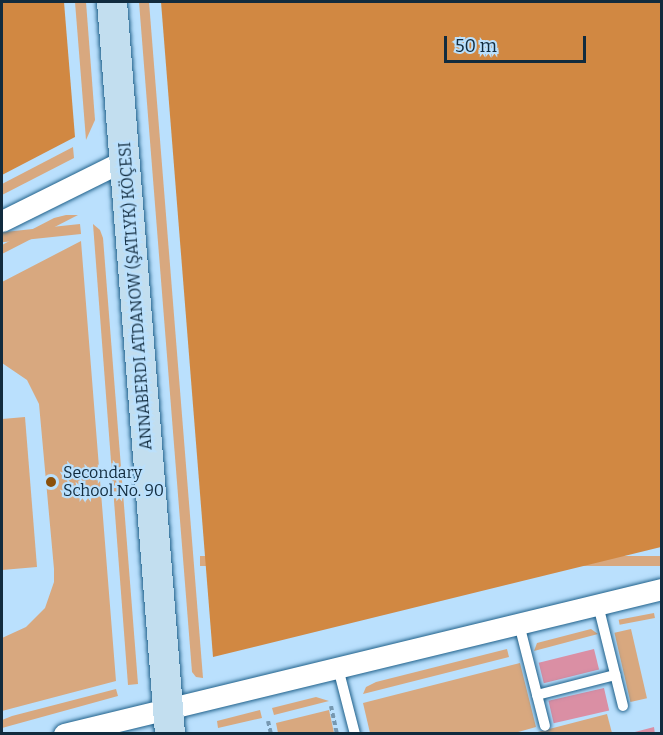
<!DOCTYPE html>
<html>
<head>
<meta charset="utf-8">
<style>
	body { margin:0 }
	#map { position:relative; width:663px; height:735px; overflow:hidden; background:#bae0fd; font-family:Bitter,serif }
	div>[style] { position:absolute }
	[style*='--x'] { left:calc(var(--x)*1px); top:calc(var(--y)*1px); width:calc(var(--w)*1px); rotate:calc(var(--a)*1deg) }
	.green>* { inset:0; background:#d8a87f; transform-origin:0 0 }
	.forest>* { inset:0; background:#d18842 }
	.building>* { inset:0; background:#da8fa4; transform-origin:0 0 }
	.path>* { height:4px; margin-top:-2px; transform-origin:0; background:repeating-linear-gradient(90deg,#7698b1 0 4.5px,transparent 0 7.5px) }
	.roads { filter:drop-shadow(0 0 2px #1f608a) drop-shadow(0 0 2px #1f608a) }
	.lane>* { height:10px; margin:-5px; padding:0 5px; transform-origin:5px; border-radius:5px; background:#fff }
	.street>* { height:21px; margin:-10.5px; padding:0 10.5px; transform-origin:10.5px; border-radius:10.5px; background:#fff }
	.secondary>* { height:30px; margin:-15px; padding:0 15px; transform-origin:15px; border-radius:15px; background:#c2deef }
	.dots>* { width:16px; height:16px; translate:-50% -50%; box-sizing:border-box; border:3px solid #bae0fd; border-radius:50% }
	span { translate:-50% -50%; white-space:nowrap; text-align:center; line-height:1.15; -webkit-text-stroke:4.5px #bae0fd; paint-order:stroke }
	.street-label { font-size:16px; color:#112b3e }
	.poi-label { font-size:16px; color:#112b3e }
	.left { translate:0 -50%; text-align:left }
	.frame { position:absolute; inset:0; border:3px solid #112b3e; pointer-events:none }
	.scale { position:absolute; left:444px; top:36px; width:142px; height:27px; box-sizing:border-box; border:3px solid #112b3e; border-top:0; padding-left:8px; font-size:18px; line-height:21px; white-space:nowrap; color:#112b3e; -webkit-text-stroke:4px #bae0fd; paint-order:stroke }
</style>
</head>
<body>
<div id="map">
	<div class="green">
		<i style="clip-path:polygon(75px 2px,86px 2px,95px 120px,86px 140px)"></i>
		<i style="clip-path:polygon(139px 2px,149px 2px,203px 678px,196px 677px,192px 672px)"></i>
		<i style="clip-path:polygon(73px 147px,74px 158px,2px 195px,2px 184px)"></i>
		<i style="clip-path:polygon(66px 215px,78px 215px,2px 254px,2px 245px,54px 218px)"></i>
		<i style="left:80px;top:224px;width:10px;height:88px;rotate:84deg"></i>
		<i style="clip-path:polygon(93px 224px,100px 230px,103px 238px,138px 684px,128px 685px)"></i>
		<i style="clip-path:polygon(81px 241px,116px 681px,2px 711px,2px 638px,26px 627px,45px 608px,54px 582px,54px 569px,39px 404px,27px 380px,2px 363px,2px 282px)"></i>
		<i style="clip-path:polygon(25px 417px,37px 567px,2px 570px,2px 419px)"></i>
		<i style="left:661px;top:556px;width:10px;height:461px;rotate:90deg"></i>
		<i style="left:654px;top:613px;width:5px;height:36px;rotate:79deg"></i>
		<i style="clip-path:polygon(591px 629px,598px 634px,534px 651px,537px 643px)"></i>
		<i style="left:631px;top:629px;width:71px;height:17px;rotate:77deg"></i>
		<i style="clip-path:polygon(507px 649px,509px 657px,363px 694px,366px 687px,376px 682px)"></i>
		<i style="clip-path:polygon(520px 663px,536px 727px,511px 734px,370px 733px,363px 703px)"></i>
		<i style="clip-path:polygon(116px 689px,118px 696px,2px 728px,2px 720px,12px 716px)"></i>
		<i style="clip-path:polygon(316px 697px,329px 701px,274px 715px,272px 708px)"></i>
		<i style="clip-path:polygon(260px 710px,262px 718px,218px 728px,217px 721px)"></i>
		<i style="clip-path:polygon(329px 710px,334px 733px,278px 733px,276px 723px)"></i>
		<i style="clip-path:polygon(607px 714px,612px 733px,530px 734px)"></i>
	</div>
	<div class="forest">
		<i style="clip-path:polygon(2px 2px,64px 2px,75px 137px,2px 175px)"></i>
		<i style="clip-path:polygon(161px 2px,661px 2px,661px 547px,213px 657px)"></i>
	</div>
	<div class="building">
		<i style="left:594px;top:649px;width:21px;height:57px;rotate:76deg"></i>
		<i style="left:604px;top:688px;width:23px;height:57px;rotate:77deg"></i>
		<i style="clip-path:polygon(654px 727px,655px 734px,631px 734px,631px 733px)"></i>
	</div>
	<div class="path">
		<i style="--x:331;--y:706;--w:29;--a:78"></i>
		<i style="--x:268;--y:721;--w:13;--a:77"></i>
	</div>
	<div class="roads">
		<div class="lane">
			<i style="--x:598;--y:605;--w:104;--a:76.1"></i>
			<i style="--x:519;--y:624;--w:105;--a:75.7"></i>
			<i style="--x:338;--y:668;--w:68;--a:75.6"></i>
			<i style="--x:537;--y:695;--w:81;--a:-14.4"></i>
		</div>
		<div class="street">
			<i style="--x:2;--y:221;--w:137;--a:-26.4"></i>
			<i style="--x:64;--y:734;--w:615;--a:-13.63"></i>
		</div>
		<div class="secondary">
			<i style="--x:112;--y:2;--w:734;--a:85.47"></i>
		</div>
	</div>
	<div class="dots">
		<i style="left:51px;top:482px;background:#8a4f0a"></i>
	</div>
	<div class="street-label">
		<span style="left:136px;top:296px;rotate:-94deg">ANNABERDI ATDANOW (ŞATLYK) KÖÇESI</span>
	</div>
	<div class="poi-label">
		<span class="left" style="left:63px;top:482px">Secondary<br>School No. 90</span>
	</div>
	<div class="frame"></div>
	<div class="scale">50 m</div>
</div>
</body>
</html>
